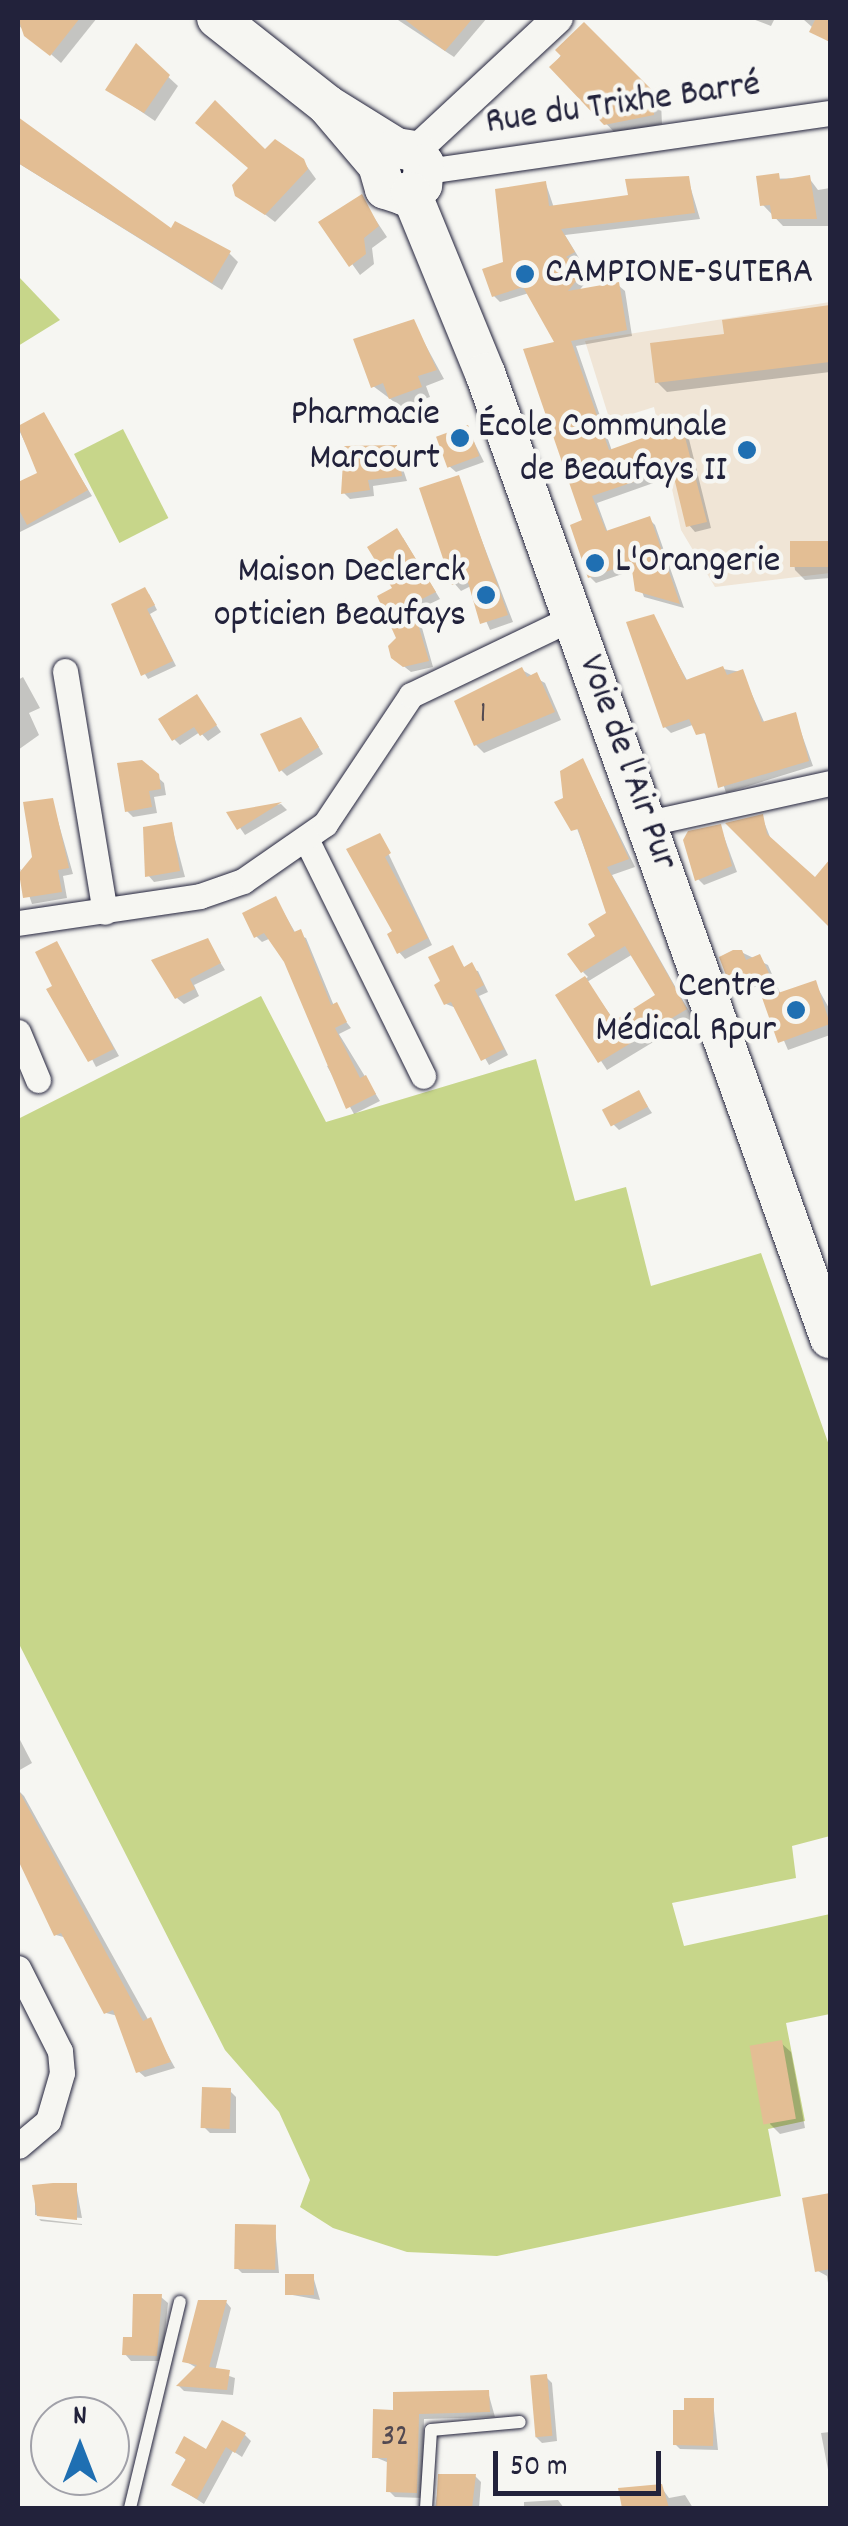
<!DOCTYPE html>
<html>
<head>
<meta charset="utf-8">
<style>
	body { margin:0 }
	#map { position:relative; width:848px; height:2526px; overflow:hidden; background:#f6f6f2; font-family:Dekko,sans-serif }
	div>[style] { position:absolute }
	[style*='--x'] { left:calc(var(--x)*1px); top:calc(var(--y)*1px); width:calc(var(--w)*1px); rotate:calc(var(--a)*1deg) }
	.built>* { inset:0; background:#f0e5d6 }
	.green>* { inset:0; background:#c7d68a; transform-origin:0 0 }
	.shadow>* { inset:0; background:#0003 }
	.building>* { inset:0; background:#e3be94; transform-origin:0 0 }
	.roads { filter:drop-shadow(0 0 2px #22223b) drop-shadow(0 0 2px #22223b) }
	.service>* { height:12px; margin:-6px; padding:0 6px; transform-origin:6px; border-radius:6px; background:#f6f6f2 }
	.minor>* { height:25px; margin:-12.5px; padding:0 12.5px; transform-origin:12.5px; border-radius:12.5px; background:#f6f6f2 }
	.tertiary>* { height:30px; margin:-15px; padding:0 15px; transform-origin:15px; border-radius:15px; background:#f6f6f2 }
	.primary>* { height:40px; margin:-20px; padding:0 20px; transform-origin:20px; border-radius:20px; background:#f6f6f2 }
	.dots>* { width:28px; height:28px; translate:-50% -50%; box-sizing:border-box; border:5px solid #f6f6f2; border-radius:50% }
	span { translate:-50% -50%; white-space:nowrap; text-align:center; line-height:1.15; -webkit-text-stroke:9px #f6f6f2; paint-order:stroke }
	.number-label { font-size:32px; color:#524951 }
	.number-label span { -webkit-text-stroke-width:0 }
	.street-label { font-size:38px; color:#22223b }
	.poi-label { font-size:38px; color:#22223b }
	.left { translate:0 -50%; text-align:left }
	.right { translate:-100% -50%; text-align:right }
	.frame { position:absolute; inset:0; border:20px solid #22223b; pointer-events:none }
	.north { position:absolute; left:30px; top:2396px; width:100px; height:100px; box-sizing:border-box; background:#f6f6f2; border:2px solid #a1a1a9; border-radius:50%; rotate:0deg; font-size:28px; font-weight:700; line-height:40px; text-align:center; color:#22223b }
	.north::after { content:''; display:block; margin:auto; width:35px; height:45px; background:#1f6fb2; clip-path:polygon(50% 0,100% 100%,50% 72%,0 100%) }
	.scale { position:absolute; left:493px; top:2451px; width:168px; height:45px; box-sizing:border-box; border:5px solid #22223b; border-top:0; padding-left:12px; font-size:30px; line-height:35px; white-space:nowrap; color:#22223b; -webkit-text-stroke:8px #f6f6f2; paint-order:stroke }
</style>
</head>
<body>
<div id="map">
	<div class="built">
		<i style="clip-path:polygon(830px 302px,830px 573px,715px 587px,681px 530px,654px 407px,610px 421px,585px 341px)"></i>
	</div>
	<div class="green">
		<i style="clip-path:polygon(18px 276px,60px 320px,18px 346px)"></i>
		<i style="left:123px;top:429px;width:100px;height:55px;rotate:63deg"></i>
		<i style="clip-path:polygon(261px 996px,326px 1122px,536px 1059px,575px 1201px,626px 1187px,651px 1286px,761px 1253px,830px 1448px,830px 1836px,792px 1846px,796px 1878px,672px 1903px,684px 1946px,830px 1914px,830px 2014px,786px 2023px,805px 2121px,768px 2129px,781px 2196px,497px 2256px,407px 2252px,333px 2228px,300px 2207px,310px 2180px,279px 2112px,225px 2050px,18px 1642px,18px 1119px)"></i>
	</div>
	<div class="shadow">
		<i style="clip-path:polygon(18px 18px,97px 18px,61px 63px,18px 25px)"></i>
		<i style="clip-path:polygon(395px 18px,487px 18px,454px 57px)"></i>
		<i style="clip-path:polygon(750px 18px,775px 18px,771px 26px)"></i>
		<i style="clip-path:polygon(830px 18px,830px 43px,803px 19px,804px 18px)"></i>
		<i style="clip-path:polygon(584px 25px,661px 103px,662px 124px,616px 134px,552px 67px)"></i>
		<i style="clip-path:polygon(136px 47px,178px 86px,155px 121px,108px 89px)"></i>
		<i style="clip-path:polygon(18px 120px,172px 231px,229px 253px,238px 262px,222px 290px,18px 163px)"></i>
		<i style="clip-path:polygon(265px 153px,303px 161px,316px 179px,275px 222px,238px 194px)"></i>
		<i style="clip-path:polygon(809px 178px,818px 190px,830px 188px,830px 226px,783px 226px,763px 205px,759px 179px)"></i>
		<i style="clip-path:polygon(688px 179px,700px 219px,565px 235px,579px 258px,571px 263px,589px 278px,578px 292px,618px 285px,625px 291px,632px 336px,576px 346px,612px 451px,665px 432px,679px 416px,685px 423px,711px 528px,695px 532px,689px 525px,676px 475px,597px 503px,608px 533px,649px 519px,655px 525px,684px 608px,644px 597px,634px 570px,596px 583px,590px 577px,558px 344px,529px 293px,500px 302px,494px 296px,546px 184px,554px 208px,630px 197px)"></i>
		<i style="clip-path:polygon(361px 198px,387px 237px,372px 248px,374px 264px,360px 275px,322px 222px)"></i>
		<i style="clip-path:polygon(830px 308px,830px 372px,667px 392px,657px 382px,727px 336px,725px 322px)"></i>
		<i style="clip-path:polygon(413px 322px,444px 379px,426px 386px,430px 397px,401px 407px,373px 386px)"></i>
		<i style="clip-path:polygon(43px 416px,92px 496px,18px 533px,18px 486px,40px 474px,18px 428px)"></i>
		<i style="clip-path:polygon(467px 428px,484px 462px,456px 472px,449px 466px)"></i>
		<i style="clip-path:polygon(396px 448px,407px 481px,373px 486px,374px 496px,350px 499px,344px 493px)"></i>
		<i style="clip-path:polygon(458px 478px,513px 622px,490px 630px,471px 586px,461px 591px,455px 584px)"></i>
		<i style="clip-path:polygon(403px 538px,440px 599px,417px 610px,433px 667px,411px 672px,401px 664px,399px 639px,396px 589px)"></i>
		<i style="clip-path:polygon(830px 543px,830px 578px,805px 580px,795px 570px,792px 548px)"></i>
		<i style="clip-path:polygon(149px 594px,157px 610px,150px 614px,176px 666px,148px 679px,135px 658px)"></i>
		<i style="clip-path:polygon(653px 617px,688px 682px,723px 669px,742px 672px,765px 724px,795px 715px,813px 766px,726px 793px,709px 738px,695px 724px,671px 733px,665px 727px)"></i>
		<i style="clip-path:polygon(522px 670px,545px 683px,561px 720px,484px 753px,476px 745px)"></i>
		<i style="clip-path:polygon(23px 677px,40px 708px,29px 713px,39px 735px,18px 750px,18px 680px)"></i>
		<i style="clip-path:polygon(197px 697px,221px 732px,208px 741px,200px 732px,180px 745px,174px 739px)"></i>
		<i style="clip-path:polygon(306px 726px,323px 754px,287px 776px,281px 770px)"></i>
		<i style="clip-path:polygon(evenodd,583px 761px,635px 867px,612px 875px,693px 1018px,607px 1070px,558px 996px,588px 977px,583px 972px,609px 914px,566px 799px,583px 761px,633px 954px,659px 996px,616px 1023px,587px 982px,633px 954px)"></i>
		<i style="clip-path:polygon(141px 762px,164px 783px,166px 795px,154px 797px,157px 813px,133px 817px,127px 811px)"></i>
		<i style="clip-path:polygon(52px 800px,73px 874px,63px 876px,67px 898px,32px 904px,20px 869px,39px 883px)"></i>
		<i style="clip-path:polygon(281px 804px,287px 810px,245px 835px,230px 813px)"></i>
		<i style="clip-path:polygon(762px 817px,772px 842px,815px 880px,830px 865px,830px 925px,730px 824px)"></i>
		<i style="clip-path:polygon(171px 824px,185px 877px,154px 882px,148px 875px)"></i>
		<i style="clip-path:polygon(720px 826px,737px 872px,704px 885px,698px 879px)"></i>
		<i style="clip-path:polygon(380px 836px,432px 945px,405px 959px,399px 952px)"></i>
		<i style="clip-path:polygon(276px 899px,296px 934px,306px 938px,334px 1006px,351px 1028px,339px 1034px,380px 1101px,354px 1114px,327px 1066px,332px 1064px,286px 961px,271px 938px,262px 942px,256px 936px)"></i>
		<i style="clip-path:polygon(207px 941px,225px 970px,194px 985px,199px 996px,184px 1004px,177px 998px)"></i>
		<i style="clip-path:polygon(57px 944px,119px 1056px,96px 1067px,55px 987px)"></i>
		<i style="clip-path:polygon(452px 948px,465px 969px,478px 971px,488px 992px,479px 996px,508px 1055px,489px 1065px,456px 1008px,446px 1004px,443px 982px)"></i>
		<i style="clip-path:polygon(741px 952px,768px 965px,781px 995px,815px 983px,830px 1010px,830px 1035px,788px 1050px,760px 985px,741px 993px,732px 985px)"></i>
		<i style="clip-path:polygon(639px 1093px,652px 1113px,619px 1130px,613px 1124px)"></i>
		<i style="clip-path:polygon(18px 1736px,32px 1763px,18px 1771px)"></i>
		<i style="clip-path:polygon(18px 1790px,24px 1796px,175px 2068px,145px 2077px,138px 2071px,118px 2016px,106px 2013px,67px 1938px,56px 1935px,18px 1853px)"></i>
		<i style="clip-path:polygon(781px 2043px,791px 2052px,805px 2128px,780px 2134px,770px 2124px)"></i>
		<i style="clip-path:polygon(230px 2091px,236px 2097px,236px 2133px,210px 2133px,204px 2127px)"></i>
		<i style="clip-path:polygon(76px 2185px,82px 2218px,35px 2215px,35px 2188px)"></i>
		<i style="clip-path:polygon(830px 2195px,830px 2297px,827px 2276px,818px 2271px,805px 2200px)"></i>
		<i style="clip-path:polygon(39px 2219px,82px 2224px,82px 2225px,41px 2221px)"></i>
		<i style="clip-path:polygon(275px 2227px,279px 2273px,242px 2273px,237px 2268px)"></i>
		<i style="clip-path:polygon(313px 2276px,320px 2300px,287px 2294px)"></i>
		<i style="clip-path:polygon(161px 2297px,168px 2303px,162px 2361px,131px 2361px,125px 2354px)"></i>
		<i style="clip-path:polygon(226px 2302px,231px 2308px,215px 2371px,235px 2378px,233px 2395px,184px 2391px,179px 2386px,197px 2368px,185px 2361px)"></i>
		<i style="clip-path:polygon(546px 2377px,552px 2383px,557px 2441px,542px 2443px,536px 2437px)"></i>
		<i style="clip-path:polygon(488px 2392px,495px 2417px,424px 2419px,422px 2498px,395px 2497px,389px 2491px,389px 2463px,375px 2457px,395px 2413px)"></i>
		<i style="clip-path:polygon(713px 2401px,718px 2450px,680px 2449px,675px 2444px)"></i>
		<i style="clip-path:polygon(830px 2432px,830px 2475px,829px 2475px,821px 2433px)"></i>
		<i style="clip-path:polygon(245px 2435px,251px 2441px,242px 2457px,233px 2451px,204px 2504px,174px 2485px,187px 2461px,178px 2453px,207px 2452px)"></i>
		<i style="clip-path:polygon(440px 2476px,475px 2476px,481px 2482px,479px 2508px,435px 2508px)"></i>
		<i style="clip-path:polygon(661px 2487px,669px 2498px,685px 2495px,693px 2508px,625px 2508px,621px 2490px)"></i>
		<i style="clip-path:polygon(558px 2500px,564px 2508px,524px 2508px,524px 2502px)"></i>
	</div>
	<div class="building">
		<i style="clip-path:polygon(18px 18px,80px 18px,50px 56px,24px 36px)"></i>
		<i style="clip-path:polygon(403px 18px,473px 18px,445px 51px)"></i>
		<i style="clip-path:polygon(816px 18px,830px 18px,830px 42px,809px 32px)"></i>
		<i style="clip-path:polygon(584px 22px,653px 91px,654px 115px,604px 125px,549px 67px,561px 56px,555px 50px)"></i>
		<i style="clip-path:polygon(136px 43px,170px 75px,144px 113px,105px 90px)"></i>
		<i style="clip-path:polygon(215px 100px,265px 149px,275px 139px,304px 159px,308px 169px,265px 215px,235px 196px,232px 185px,248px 168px,195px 123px)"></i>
		<i style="clip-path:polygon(18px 117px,171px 228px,175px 221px,231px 251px,212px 283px,18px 163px)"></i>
		<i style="clip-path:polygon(779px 173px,780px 180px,810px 175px,817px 219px,772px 219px,770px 205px,760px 206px,756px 176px)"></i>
		<i style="clip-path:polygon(689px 176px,695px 213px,561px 229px,575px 252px,566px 257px,585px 270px,568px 291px,619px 282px,627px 330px,571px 341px,609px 450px,662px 431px,659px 419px,679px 414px,707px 522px,686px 527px,672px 469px,592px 496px,606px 531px,650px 516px,680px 604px,635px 591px,631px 563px,588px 578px,570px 525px,582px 520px,523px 349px,554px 342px,523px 287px,492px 297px,482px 269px,503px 262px,495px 189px,546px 181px,549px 206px,628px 195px,625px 179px)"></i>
		<i style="clip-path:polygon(362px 194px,379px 226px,364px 238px,366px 254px,349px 267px,318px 222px)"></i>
		<i style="clip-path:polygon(830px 305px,830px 362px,655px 383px,650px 343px,724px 334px,722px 320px)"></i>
		<i style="clip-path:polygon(414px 319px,437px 370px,418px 376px,422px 387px,389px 399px,383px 383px,371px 388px,353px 339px)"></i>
		<i style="clip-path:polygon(44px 412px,88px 490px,27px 525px,18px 508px,18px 482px,37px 473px,18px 426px)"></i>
		<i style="left:468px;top:425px;width:33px;height:34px;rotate:70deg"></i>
		<i style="clip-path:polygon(397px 445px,402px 476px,368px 480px,370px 490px,341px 494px,344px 446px)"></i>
		<i style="clip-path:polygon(459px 475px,508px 615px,480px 624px,467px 579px,452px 585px,419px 488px)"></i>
		<i style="clip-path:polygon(397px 528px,436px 592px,412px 604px,429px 661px,403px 667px,391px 658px,388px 646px,396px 638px,377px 596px,392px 588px,367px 547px)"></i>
		<i style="left:830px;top:541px;width:26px;height:40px;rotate:90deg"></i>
		<i style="clip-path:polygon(145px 587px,155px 605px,147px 609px,173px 661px,141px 676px,111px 604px)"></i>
		<i style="clip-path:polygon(654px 614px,686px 680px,723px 666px,727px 675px,743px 669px,762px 722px,796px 712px,809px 761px,718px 788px,705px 733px,696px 735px,689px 719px,663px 728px,626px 622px)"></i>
		<i style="clip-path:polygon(522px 667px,527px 677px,537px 672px,555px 712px,474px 746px,454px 701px)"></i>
		<i style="clip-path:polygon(197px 694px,217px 725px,200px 736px,194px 727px,172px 741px,158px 719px)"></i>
		<i style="clip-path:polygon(301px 717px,319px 747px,279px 772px,260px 734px)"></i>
		<i style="clip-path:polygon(583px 758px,629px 859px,607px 867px,687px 1009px,598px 1063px,555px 995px,585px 976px,614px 1021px,655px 995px,625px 946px,581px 973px,567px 954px,595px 936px,588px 924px,606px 913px,578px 829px,571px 831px,554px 802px,563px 798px,560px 771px)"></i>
		<i style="clip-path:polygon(142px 760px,159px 774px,161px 789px,149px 791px,152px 807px,125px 812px,117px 763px)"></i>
		<i style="clip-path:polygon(53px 798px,69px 868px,58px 870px,62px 892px,23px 898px,19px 873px,32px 857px,23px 802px)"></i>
		<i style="clip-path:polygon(282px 802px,237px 830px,226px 812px)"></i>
		<i style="clip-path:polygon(763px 814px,767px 834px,815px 877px,830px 859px,830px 928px,725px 823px)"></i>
		<i style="clip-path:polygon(172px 822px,180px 871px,145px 877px,143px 827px)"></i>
		<i style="clip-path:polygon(721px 824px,732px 866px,695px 881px,683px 840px,688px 831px)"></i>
		<i style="clip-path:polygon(380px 833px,391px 853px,385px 857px,428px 938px,397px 954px,387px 934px,392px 931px,346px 849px)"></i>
		<i style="clip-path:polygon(276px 896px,294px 932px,301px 929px,331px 1005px,337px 1002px,347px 1022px,335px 1028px,360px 1078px,366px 1075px,376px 1094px,346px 1109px,284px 962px,264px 933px,254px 938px,242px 913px)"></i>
		<i style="clip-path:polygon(208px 938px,221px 963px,190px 979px,195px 989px,175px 999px,151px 960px)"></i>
		<i style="clip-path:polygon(57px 941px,114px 1049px,88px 1062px,46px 989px,52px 986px,35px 952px)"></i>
		<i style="clip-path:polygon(453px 945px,464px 967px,472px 962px,484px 985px,475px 990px,504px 1049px,481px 1061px,451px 1002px,444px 1005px,434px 985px,440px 981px,428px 957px)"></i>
		<i style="clip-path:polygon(733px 950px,742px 950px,746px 960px,760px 954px,778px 993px,816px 980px,830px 1024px,778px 1043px,754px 975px,730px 986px,719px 957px)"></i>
		<i style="left:639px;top:1090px;width:19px;height:42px;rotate:62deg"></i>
		<i style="clip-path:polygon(18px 1789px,143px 2021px,151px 2017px,171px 2062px,136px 2073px,113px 2010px,104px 2014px,61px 1933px,54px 1936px,18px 1860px)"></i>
		<i style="left:782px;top:2040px;width:80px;height:33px;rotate:80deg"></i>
		<i style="left:202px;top:2087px;width:29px;height:41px;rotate:2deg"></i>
		<i style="clip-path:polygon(53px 2183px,77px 2183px,77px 2220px,37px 2216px,32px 2185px)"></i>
		<i style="clip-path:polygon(830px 2193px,830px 2269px,815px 2272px,802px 2198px)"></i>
		<i style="left:235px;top:2224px;width:41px;height:45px;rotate:1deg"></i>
		<i style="left:285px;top:2274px;width:29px;height:21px"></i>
		<i style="clip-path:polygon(133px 2294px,162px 2294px,157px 2356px,122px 2355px,123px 2337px,132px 2337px)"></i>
		<i style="clip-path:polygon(198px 2300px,227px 2300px,209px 2367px,230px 2370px,227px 2390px,176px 2386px,197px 2365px,182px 2362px)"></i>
		<i style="left:547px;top:2374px;width:62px;height:17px;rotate:85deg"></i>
		<i style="clip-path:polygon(489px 2390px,490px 2412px,419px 2414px,417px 2493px,386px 2492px,387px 2458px,372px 2458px,373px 2409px,393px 2410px,393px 2392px)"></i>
		<i style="clip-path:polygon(684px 2398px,714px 2398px,713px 2446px,673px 2445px,673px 2410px,684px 2410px)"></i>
		<i style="clip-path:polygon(222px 2420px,246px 2433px,235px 2453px,226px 2447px,197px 2499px,171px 2485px,186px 2459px,175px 2453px,184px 2436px,206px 2449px)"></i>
		<i style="clip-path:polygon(438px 2474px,476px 2474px,472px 2508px,436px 2508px)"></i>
		<i style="clip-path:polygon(662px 2484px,669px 2508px,622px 2508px,618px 2488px)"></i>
	</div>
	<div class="roads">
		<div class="service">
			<i style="--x:130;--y:2508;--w:212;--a:-76.4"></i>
			<i style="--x:426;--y:2508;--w:78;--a:-86.3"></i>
			<i style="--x:431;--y:2430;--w:89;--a:-5.1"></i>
		</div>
		<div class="minor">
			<i style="--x:426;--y:171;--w:408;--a:-8.2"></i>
			<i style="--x:65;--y:671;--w:244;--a:80.6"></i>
			<i style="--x:648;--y:823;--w:186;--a:-12.4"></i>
			<i style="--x:307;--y:841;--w:262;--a:63.7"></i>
			<i style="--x:18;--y:923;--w:184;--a:-8.4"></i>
			<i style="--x:200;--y:896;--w:46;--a:-19.2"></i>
			<i style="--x:243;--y:881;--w:100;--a:-34.8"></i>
			<i style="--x:325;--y:824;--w:155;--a:-56.3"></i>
			<i style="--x:411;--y:695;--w:181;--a:-25.6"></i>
			<i style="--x:18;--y:1032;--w:52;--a:67.4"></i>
			<i style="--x:18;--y:1968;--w:93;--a:63.2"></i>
			<i style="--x:60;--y:2051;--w:22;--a:85"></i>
			<i style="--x:62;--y:2073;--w:50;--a:106.3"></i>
			<i style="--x:48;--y:2121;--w:39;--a:140"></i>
		</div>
		<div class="tertiary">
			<i style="--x:415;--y:151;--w:195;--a:-42.9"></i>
		</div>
		<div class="primary">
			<i style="--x:217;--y:18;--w:140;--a:38.3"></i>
			<i style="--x:327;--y:105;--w:81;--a:31.9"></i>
			<i style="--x:396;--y:148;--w:19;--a:9"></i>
			<i style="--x:415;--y:151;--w:16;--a:55"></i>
			<i style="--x:424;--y:164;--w:21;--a:95"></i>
			<i style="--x:422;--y:185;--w:21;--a:151"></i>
			<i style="--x:404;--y:195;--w:20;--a:-162"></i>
			<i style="--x:385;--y:189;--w:25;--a:-106"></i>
			<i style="--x:378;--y:165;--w:79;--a:-130.4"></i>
			<i style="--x:411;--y:193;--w:195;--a:67.7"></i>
			<i style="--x:485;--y:373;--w:1025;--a:70.33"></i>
		</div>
	</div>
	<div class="dots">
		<i style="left:525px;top:274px;background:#1f6fb2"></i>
		<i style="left:460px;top:438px;background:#1f6fb2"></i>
		<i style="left:747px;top:450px;background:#1f6fb2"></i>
		<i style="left:595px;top:563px;background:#1f6fb2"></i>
		<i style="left:486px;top:595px;background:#1f6fb2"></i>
		<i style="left:796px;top:1010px;background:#1f6fb2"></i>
	</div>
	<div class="number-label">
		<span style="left:483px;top:715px">1</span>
		<span style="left:395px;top:2438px">32</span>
	</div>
	<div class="street-label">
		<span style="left:623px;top:105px;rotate:-8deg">Rue du Trixhe Barré</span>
		<span style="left:626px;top:763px;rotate:70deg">Voie de l'Air Pur</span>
	</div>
	<div class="poi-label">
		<span class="left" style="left:545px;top:274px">CAMPIONE-SUTERA</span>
		<span class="right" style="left:440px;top:438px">Pharmacie<br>Marcourt</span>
		<span class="right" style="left:727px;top:450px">École Communale<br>de Beaufays II</span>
		<span class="left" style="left:615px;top:563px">L'Orangerie</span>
		<span class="right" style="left:466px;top:595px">Maison Declerck<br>opticien Beaufays</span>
		<span class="right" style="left:776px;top:1010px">Centre<br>Médical Rpur</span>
	</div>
	<div class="frame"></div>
	<div class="north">N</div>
	<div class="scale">50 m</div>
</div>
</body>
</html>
